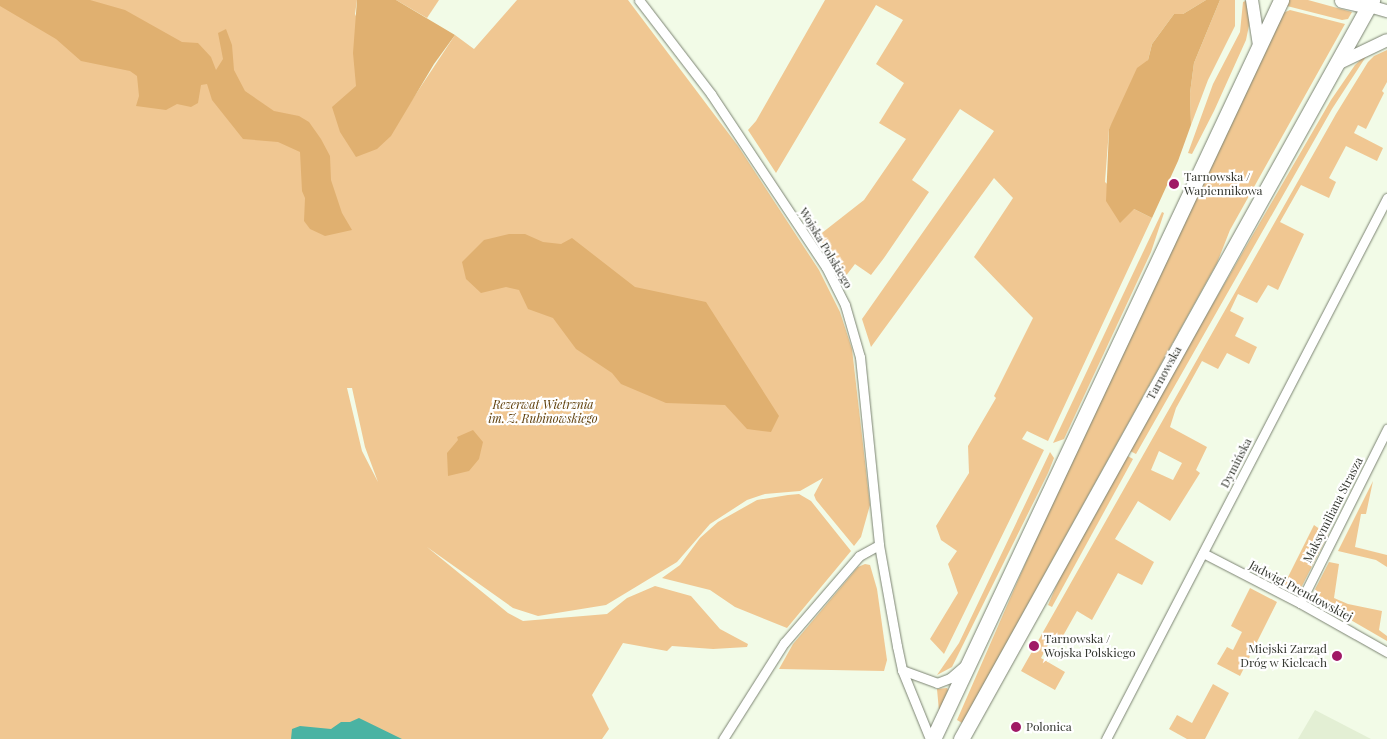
<!DOCTYPE html>
<html>
<head>
<meta charset="utf-8">
<style>
	body { margin:0 }
	#map { position:relative; width:1387px; height:739px; overflow:hidden; background:#f2fbe7; font-family:"Playfair Display",serif }
	div>[style] { position:absolute }
	[style*='--x'] { left:calc(var(--x)*1px); top:calc(var(--y)*1px); width:calc(var(--w)*1px); rotate:calc(var(--a)*1deg) }
	.built>* { inset:0; background:#e3efd4 }
	.green>* { inset:0; background:#f0c792 }
	.forest>* { inset:0; background:#e0b070 }
	.water>* { inset:0; background:#4ab3a3 }
	.roads { filter:drop-shadow(0 0 1px #7b8372) drop-shadow(0 0 1px #7b8372) }
	.street>* { height:9px; margin:-4.5px; padding:0 4.5px; transform-origin:4.5px; border-radius:4.5px; background:#fff }
	.secondary>* { height:12px; margin:-6px; padding:0 6px; transform-origin:6px; border-radius:6px; background:#fff }
	.primary>* { height:15px; margin:-7.5px; padding:0 7.5px; transform-origin:7.5px; border-radius:7.5px; background:#fff }
	.dots>* { width:14px; height:14px; translate:-50% -50%; box-sizing:border-box; border:2px solid #fff; border-radius:50% }
	span { translate:-50% -50%; white-space:nowrap; text-align:center; line-height:1.15; -webkit-text-stroke:4.5px #fff; paint-order:stroke }
	.poi-label { font-size:12px; color:#343730 }
	.left { translate:0 -50%; text-align:left }
	.right { translate:-100% -50%; text-align:right }
	.street-label { font-size:12px; color:#343730 }
	.park-label { font-size:12px; color:#5e3e09; font-style:italic }
</style>
</head>
<body>
<div id="map">
	<div class="built">
		<i style="clip-path:polygon(1315px 710px,1371px 739px,1298px 739px)"></i>
	</div>
	<div class="green">
		<i style="clip-path:polygon(evenodd,0 0,357px 0,355px 14px,400px 118px,455px 35px,474px 49px,517px 0,628px 0,738px 146px,819px 270px,840px 312px,852px 349px,870px 505px,861px 537px,854px 546px,816px 500px,814px 495px,823px 478px,800px 491px,765px 494px,747px 500px,710px 524px,677px 562px,606px 605px,538px 616px,513px 608px,427px 547px,508px 613px,523px 621px,607px 614px,627px 598px,655px 586px,691px 596px,720px 629px,748px 644px,747px 647px,713px 649px,672px 646px,667px 651px,623px 643px,592px 695px,609px 729px,602px 739px,400px 739px,331px 729px,329px 729px,350px 739px,0 739px,0 0,347px 388px,352px 388px,365px 447px,378px 482px,362px 451px,347px 388px)"></i>
		<i style="clip-path:polygon(396px 0,439px 0,427px 18px)"></i>
		<i style="clip-path:polygon(825px 0,1206px 0,1183px 14px,1174px 14px,1152px 44px,1148px 60px,1109px 129px,1105px 182px,1134px 209px,1152px 218px,1048px 441px,1027px 431px,1022px 439px,1044px 450px,944px 654px,930px 639px,958px 593px,948px 564px,957px 551px,941px 540px,936px 526px,969px 473px,968px 446px,996px 398px,994px 396px,1033px 318px,974px 257px,1013px 198px,994px 178px,871px 347px,862px 319px,994px 131px,960px 109px,912px 180px,929px 192px,884px 258px,871px 275px,855px 264px,845px 277px,818px 236px,864px 200px,906px 139px,879px 123px,904px 83px,876px 64px,903px 20px,876px 5px,776px 173px,748px 130px,756px 121px)"></i>
		<i style="clip-path:polygon(1220px 0,1235px 0,1235px 26px,1208px 80px,1191px 125px,1190px 93px,1194px 63px)"></i>
		<i style="clip-path:polygon(1248px 0,1250px 21px,1246px 40px,1214px 111px,1192px 154px,1188px 153px,1213px 84px,1240px 32px,1243px 2px)"></i>
		<i style="clip-path:polygon(1289px 0,1308px 0,1352px 12px,1348px 19px,1342px 20px,1287px 6px)"></i>
		<i style="clip-path:polygon(1290px 10px,1345px 24px,1230px 230px,1217px 263px,962px 723px,957px 720px,1036px 539px,1283px 13px)"></i>
		<i style="clip-path:polygon(evenodd,1387px 50px,1387px 82px,1382px 91px,1384px 93px,1366px 129px,1358px 125px,1354px 133px,1383px 148px,1377px 161px,1346px 146px,1329px 178px,1336px 182px,1329px 198px,1301px 185px,1280px 222px,1304px 234px,1278px 290px,1268px 285px,1257px 303px,1238px 294px,1230px 311px,1244px 318px,1235px 336px,1257px 347px,1249px 364px,1227px 353px,1218px 369px,1202px 361px,1176px 408px,1170px 427px,1207px 447px,1196px 470px,1200px 473px,1170px 521px,1138px 501px,1115px 539px,1154px 562px,1142px 585px,1118px 573px,1092px 620px,1077px 611px,1059px 643px,1051px 639px,1041px 658px,1065px 672px,1055px 690px,1021px 671px,1336px 114px,1368px 62px,1374px 56px,1387px 50px,1159px 451px,1182px 463px,1173px 480px,1151px 470px,1159px 451px)"></i>
		<i style="clip-path:polygon(1369px 52px,1332px 109px,1136px 454px,1128px 450px,1331px 100px,1355px 65px)"></i>
		<i style="clip-path:polygon(1162px 212px,1164px 213px,1151px 252px,1064px 439px,1053px 443px)"></i>
		<i style="clip-path:polygon(1050px 452px,1054px 458px,1048px 473px,952px 667px,937px 675px,959px 643px)"></i>
		<i style="clip-path:polygon(1126px 455px,1133px 459px,1052px 607px,1048px 605px,1067px 561px)"></i>
		<i style="clip-path:polygon(1373px 481px,1366px 514px,1361px 514px,1355px 547px,1387px 555px,1387px 567px,1376px 560px,1338px 551px)"></i>
		<i style="clip-path:polygon(788px 495px,799px 494px,811px 501px,851px 551px,787px 628px,735px 607px,710px 590px,662px 578px,680px 565px,700px 538px,718px 522px,757px 500px)"></i>
		<i style="clip-path:polygon(1314px 525px,1328px 535px,1301px 588px,1289px 588px,1284px 585px)"></i>
		<i style="clip-path:polygon(1329px 562px,1339px 564px,1334px 598px,1348px 604px,1382px 611px,1379px 630px,1387px 636px,1387px 641px,1311px 597px)"></i>
		<i style="clip-path:polygon(865px 564px,870px 565px,877px 589px,887px 660px,884px 671px,779px 669px,793px 644px,858px 567px)"></i>
		<i style="clip-path:polygon(1250px 588px,1277px 602px,1240px 676px,1217px 664px,1227px 647px,1233px 650px,1242px 632px,1231px 626px)"></i>
		<i style="clip-path:polygon(1213px 684px,1229px 693px,1205px 739px,1187px 739px,1169px 729px,1177px 715px,1192px 723px)"></i>
		<i style="clip-path:polygon(947px 688px,948px 690px,939px 711px,937px 689px)"></i>
	</div>
	<div class="forest">
		<i style="clip-path:polygon(0 0,90px 0,125px 10px,182px 42px,198px 43px,211px 57px,216px 70px,223px 59px,218px 33px,226px 29px,232px 45px,234px 70px,245px 91px,274px 111px,299px 116px,309px 122px,321px 139px,330px 156px,331px 180px,342px 213px,352px 230px,325px 236px,310px 229px,304px 221px,305px 198px,302px 191px,300px 152px,278px 142px,243px 139px,212px 100px,207px 84px,201px 85px,198px 103px,191px 107px,177px 104px,166px 110px,136px 106px,139px 96px,137px 76px,130px 71px,81px 61px,56px 39px,0 6px)"></i>
		<i style="clip-path:polygon(357px 0,396px 0,455px 35px,434px 64px,391px 136px,377px 149px,356px 157px,340px 132px,332px 107px,356px 86px,353px 53px)"></i>
		<i style="clip-path:polygon(1206px 0,1220px 0,1194px 63px,1190px 93px,1191px 125px,1178px 161px,1152px 218px,1134px 209px,1120px 223px,1106px 201px,1109px 129px,1137px 68px,1148px 60px,1152px 44px,1174px 14px,1183px 14px)"></i>
		<i style="clip-path:polygon(509px 234px,525px 234px,543px 242px,561px 244px,572px 238px,635px 287px,706px 302px,779px 416px,771px 432px,747px 429px,725px 405px,666px 403px,621px 384px,612px 373px,576px 349px,553px 318px,528px 309px,519px 290px,506px 287px,481px 293px,466px 279px,462px 262px,484px 240px)"></i>
		<i style="clip-path:polygon(473px 430px,483px 442px,479px 459px,469px 471px,448px 476px,447px 453px,458px 440px,457px 437px)"></i>
	</div>
	<div class="water">
		<i style="clip-path:polygon(359px 718px,402px 739px,291px 739px,292px 729px,300px 726px,331px 729px,341px 722px,350px 722px)"></i>
	</div>
	<div class="roads">
		<div class="street">
			<i style="--x:639;--y:0;--w:118;--a:52.5"></i>
			<i style="--x:711;--y:94;--w:208;--a:56.4"></i>
			<i style="--x:826;--y:267;--w:42;--a:63.4"></i>
			<i style="--x:845;--y:305;--w:54;--a:73.9"></i>
			<i style="--x:860;--y:357;--w:189;--a:84.2"></i>
			<i style="--x:879;--y:545;--w:103;--a:79.9"></i>
			<i style="--x:897;--y:646;--w:25;--a:78"></i>
			<i style="--x:902;--y:670;--w:74;--a:67.9"></i>
			<i style="--x:1203;--y:553;--w:109;--a:27.3"></i>
			<i style="--x:1300;--y:603;--w:100;--a:29.4"></i>
			<i style="--x:1300;--y:603;--w:195;--a:-63.4"></i>
			<i style="--x:902;--y:670;--w:37;--a:20"></i>
			<i style="--x:937;--y:683;--w:14;--a:-21"></i>
			<i style="--x:950;--y:678;--w:18;--a:-41"></i>
			<i style="--x:723;--y:739;--w:114;--a:-57.6"></i>
			<i style="--x:784;--y:643;--w:115;--a:-49.2"></i>
			<i style="--x:859;--y:556;--w:23;--a:-29"></i>
			<i style="--x:1106;--y:739;--w:610;--a:-62.55"></i>
		</div>
		<div class="secondary">
			<i style="--x:1252;--y:0;--w:46;--a:81.2"></i>
			<i style="--x:1369;--y:6;--w:19;--a:16"></i>
			<i style="--x:1337;--y:64;--w:55;--a:-25.6"></i>
		</div>
		<div class="primary">
			<i style="--x:1342;--y:0;--w:28;--a:13"></i>
			<i style="--x:933;--y:739;--w:817;--a:-64.78"></i>
			<i style="--x:961;--y:739;--w:846;--a:-60.92"></i>
		</div>
	</div>
	<div class="dots">
		<i style="left:1174px;top:184px;background:#a01966"></i>
		<i style="left:1034px;top:646px;background:#a01966"></i>
		<i style="left:1337px;top:656px;background:#a01966"></i>
		<i style="left:1016px;top:727px;background:#a01966"></i>
	</div>
	<div class="poi-label">
		<span class="left" style="left:1184px;top:184px">Tarnowska /<br>Wapiennikowa</span>
		<span class="left" style="left:1044px;top:646px">Tarnowska /<br>Wojska Polskiego</span>
		<span class="right" style="left:1327px;top:656px">Miejski Zarząd<br>Dróg w Kielcach</span>
		<span class="left" style="left:1026px;top:727px">Polonica</span>
	</div>
	<div class="street-label">
		<span style="left:826px;top:248px;rotate:59deg">Wojska Polskiego</span>
		<span style="left:1164px;top:373px;rotate:-61deg">Tarnowska</span>
		<span style="left:1236px;top:463px;rotate:-63deg">Dymińska</span>
		<span style="left:1333px;top:510px;rotate:-63deg">Maksymiliana Strasza</span>
		<span style="left:1301px;top:591px;rotate:28deg">Jadwigi Prendowskiej</span>
	</div>
	<div class="park-label">
		<span style="left:543px;top:412px">Rezerwat Wietrznia<br>im. Z. Rubinowskiego</span>
	</div>
</div>
</body>
</html>
